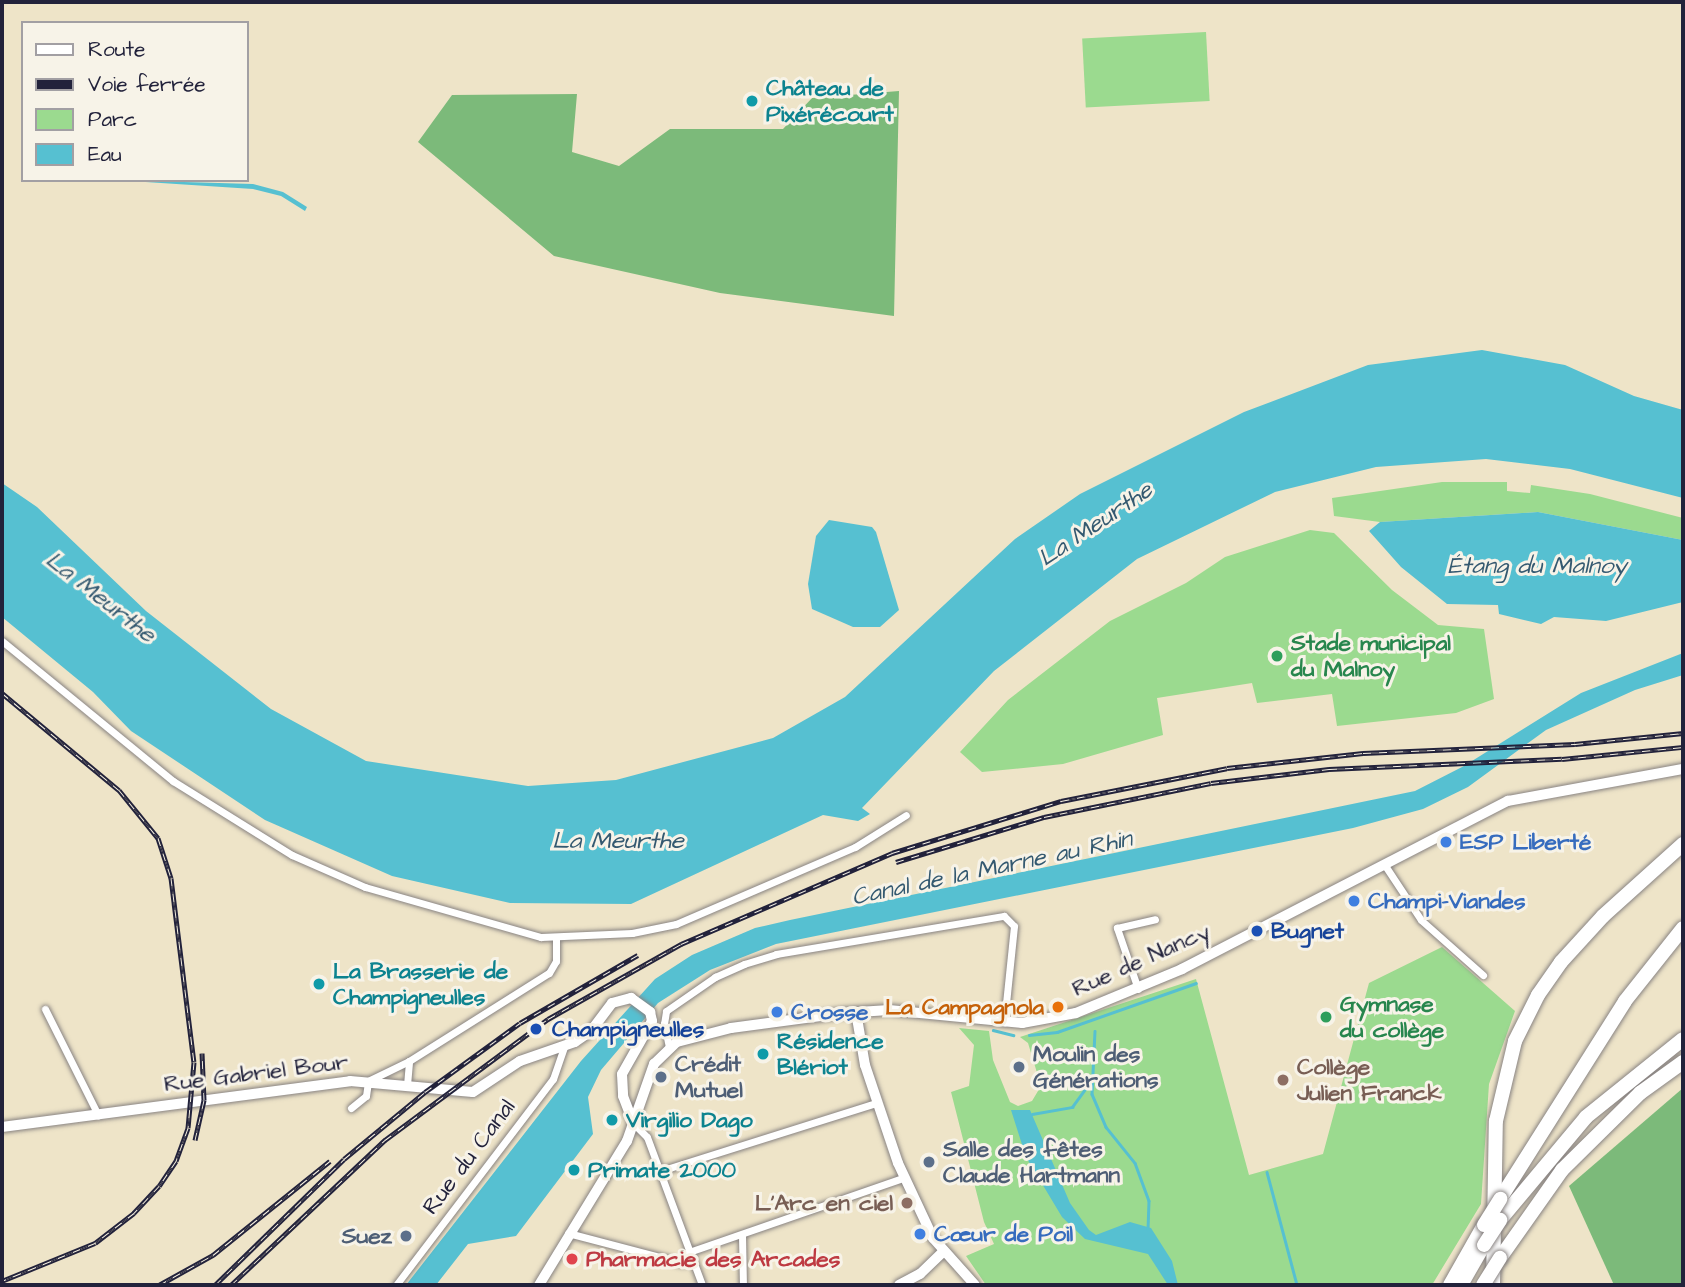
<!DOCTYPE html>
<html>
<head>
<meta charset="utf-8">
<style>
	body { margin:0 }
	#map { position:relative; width:1685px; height:1287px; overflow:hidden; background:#eee4c8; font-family:"Architects Daughter",sans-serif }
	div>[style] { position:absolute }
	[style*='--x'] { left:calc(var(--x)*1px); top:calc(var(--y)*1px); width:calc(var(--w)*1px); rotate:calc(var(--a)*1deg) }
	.green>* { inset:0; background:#9bda8f; transform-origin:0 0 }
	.forest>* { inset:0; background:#7cba7a }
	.water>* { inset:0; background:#56c0d1 }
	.stream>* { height:2.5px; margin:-1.25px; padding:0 1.25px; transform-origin:1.25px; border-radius:1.25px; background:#56c0d1 }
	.roads { filter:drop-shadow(0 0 2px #888382) drop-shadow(0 0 2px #888382) }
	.street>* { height:7px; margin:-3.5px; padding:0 3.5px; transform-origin:3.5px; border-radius:3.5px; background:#fff }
	.secondary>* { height:10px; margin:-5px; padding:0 5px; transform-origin:5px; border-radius:5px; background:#fff }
	.highway>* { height:14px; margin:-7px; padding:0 7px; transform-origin:7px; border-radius:7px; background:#fff }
	.rail>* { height:5px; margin-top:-2.5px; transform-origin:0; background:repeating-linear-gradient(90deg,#f7f3e8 0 8px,#22223b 0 16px); box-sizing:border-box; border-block:2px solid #22223b }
	.bridges { filter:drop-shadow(0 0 2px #888382) drop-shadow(0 0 2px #888382) }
	.highway-bridge>* { height:14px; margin:-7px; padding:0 7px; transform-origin:7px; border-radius:7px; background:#fff }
	.dots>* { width:19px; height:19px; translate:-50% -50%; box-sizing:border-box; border:4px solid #f7f3e8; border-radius:50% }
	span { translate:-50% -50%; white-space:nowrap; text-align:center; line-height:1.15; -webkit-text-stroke:6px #f7f3e8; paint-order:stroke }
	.culture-label { font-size:23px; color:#0d838f; font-weight:700 }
	.left { translate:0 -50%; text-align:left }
	.leisure-label { font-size:23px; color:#27864d; font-weight:700 }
	.shop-label { font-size:23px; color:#366cbe; font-weight:700 }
	.transit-label { font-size:23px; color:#164399; font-weight:700 }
	.street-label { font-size:23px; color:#22223b }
	.food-label { font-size:23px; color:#c56008; font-weight:700 }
	.right { translate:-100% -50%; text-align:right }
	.service-label { font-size:23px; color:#4e5e75; font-weight:700 }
	.education-label { font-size:23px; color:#785e54; font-weight:700 }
	.health-label { font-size:23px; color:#be3a42; font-weight:700 }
	.water-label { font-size:24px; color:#345970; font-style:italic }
	.frame { position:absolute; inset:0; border:4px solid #22223b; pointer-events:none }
	.legend { position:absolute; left:21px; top:21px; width:228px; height:161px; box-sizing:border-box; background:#f7f3e8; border:2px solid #a29fa3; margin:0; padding:9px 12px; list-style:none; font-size:21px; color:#22223b }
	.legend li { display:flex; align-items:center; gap:14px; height:35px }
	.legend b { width:35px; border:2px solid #a29fa3 }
</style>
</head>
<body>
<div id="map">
	<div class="green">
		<i style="left:1206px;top:32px;width:69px;height:124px;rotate:87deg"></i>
		<i style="clip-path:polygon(1442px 482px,1507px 482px,1507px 491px,1530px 493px,1531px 485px,1590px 494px,1683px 518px,1683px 540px,1538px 512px,1380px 522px,1334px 516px,1332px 498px)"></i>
		<i style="clip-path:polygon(1310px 530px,1334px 533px,1392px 590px,1438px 625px,1484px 629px,1494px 699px,1456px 713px,1337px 726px,1332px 694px,1257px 703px,1252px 683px,1157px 698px,1163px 735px,1063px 764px,982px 772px,960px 752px,1008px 700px,1110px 621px,1186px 583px,1225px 557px)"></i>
		<i style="clip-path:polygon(1442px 947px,1515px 1011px,1489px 1084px,1481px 1204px,1432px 1285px,986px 1285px,966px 1256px,994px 1244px,984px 1222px,951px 1092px,969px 1086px,974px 1045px,959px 1028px,989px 1031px,993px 1060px,1010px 1102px,1018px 1106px,1032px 1101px,1041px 1086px,1028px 1043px,1020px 1037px,1196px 979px,1249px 1175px,1323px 1154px,1369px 983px)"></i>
	</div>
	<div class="forest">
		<i style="clip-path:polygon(899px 91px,894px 316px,720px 293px,554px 256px,418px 142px,452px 95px,577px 94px,572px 152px,619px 166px,670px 129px,783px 129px,812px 98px)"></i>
		<i style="clip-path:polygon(1683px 1088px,1683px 1285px,1614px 1285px,1569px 1186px)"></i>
	</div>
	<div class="water">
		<i style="clip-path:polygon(115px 180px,253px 184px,283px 192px,307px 207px,305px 211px,281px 196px,253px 189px)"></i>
		<i style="clip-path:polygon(1482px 350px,1565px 365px,1634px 396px,1683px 410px,1683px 498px,1570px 469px,1486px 459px,1376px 467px,1275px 492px,1137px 559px,994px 671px,862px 808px,870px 814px,858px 821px,823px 815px,631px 904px,510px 903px,392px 876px,265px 820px,131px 731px,93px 692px,2px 617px,2px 483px,37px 507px,146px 611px,271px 709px,366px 761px,528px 786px,616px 780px,773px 738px,845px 697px,1015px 539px,1080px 494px,1244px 412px,1368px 365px)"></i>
		<i style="clip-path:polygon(1538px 512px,1683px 540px,1683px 602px,1606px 621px,1554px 617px,1541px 624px,1499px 614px,1498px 605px,1447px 604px,1401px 567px,1369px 531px,1380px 522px)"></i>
		<i style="clip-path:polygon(829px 520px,872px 527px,876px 532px,899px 610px,880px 627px,853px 627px,812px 609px,808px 584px,816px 536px)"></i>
		<i style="clip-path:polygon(1683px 653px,1683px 675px,1635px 690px,1546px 730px,1468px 787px,1423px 809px,1353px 828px,776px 944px,710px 970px,658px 1003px,601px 1070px,588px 1097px,593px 1134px,516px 1236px,468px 1244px,436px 1285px,406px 1285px,581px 1061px,655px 979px,692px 955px,755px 928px,790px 920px,1415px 791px,1464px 766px,1581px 693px)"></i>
		<i style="clip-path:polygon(1011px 1110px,1030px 1110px,1070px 1203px,1089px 1230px,1096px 1235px,1130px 1222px,1151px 1228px,1172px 1261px,1178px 1285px,1168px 1285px,1148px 1254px,1085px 1239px,1062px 1217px,1026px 1157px)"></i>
	</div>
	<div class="stream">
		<i style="--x:993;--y:1030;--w:21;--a:14"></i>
		<i style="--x:1095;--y:1031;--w:63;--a:92.7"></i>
		<i style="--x:1092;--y:1094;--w:36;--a:67"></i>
		<i style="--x:1106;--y:1127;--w:46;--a:51.1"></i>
		<i style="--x:1135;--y:1163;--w:40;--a:69.8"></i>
		<i style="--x:1149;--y:1201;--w:29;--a:92"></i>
		<i style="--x:1029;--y:1035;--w:28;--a:-6"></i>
		<i style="--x:1057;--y:1032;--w:147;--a:-19.4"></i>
		<i style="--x:1032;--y:1114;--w:41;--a:-9.9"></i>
		<i style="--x:1072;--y:1107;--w:29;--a:-54"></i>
		<i style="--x:1267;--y:1172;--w:117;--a:75.1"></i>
	</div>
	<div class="roads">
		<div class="street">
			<i style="--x:2;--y:641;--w:221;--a:39.3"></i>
			<i style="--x:173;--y:781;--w:140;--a:31.9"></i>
			<i style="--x:292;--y:855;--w:80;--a:23.7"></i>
			<i style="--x:365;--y:887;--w:183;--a:15.9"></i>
			<i style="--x:541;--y:937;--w:91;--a:-2.5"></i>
			<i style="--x:632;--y:933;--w:45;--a:-11.6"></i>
			<i style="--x:676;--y:924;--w:195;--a:-23.3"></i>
			<i style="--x:855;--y:847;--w:60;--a:-32.1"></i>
			<i style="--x:1384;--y:864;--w:67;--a:56.5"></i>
			<i style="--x:1421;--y:920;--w:83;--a:41.6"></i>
			<i style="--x:1138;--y:989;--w:65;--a:-109"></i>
			<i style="--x:1117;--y:928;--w:39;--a:-13"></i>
			<i style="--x:45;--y:1009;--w:119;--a:63.4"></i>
			<i style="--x:669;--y:1047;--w:24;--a:-102"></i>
			<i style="--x:664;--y:1024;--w:13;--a:-81"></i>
			<i style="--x:666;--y:1011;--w:60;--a:-34.8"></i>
			<i style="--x:715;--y:977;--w:32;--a:-24"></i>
			<i style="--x:744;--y:964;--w:34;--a:-17"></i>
			<i style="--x:776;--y:954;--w:231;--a:-9.5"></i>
			<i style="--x:1004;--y:916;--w:14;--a:45"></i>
			<i style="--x:1014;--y:926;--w:97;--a:95.9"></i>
			<i style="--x:407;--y:1085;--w:24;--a:-85"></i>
			<i style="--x:351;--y:1108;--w:19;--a:-39"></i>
			<i style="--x:366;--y:1096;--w:15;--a:-82"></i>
			<i style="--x:368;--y:1081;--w:46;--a:-26"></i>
			<i style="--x:409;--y:1061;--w:165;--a:-32.2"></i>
			<i style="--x:549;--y:973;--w:14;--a:-60"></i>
			<i style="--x:556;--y:961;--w:23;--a:-90"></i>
			<i style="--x:634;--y:1124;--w:18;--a:45"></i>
			<i style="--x:647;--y:1137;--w:158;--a:69.6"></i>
			<i style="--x:660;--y:1171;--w:226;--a:-17.5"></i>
			<i style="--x:568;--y:1233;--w:118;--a:14.7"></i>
			<i style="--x:682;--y:1263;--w:9;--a:-13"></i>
			<i style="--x:742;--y:1235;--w:50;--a:88.9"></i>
			<i style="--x:686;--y:1253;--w:232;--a:-19.1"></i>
			<i style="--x:396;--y:1285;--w:259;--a:-52.7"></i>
			<i style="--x:553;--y:1079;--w:34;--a:-71"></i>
		</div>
		<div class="secondary">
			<i style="--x:856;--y:1012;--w:54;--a:80.4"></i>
			<i style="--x:865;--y:1065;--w:103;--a:71.4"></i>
			<i style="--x:898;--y:1163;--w:83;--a:65"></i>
			<i style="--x:933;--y:1238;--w:63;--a:48.2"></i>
			<i style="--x:2;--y:1127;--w:351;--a:-7.5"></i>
			<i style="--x:350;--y:1081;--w:123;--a:5.1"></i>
			<i style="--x:473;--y:1092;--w:56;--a:-33.4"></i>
			<i style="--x:520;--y:1061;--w:58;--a:-19.1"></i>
			<i style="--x:575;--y:1042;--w:19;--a:-35"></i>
			<i style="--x:591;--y:1031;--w:35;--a:-53"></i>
			<i style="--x:612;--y:1003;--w:20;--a:-15"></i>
			<i style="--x:631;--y:998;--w:24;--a:36"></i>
			<i style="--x:650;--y:1012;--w:9;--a:77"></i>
			<i style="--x:652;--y:1021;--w:61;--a:119.5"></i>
			<i style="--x:622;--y:1074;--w:22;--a:87"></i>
			<i style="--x:623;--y:1096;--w:30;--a:69"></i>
			<i style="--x:539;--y:1285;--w:169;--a:-58.6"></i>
			<i style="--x:627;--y:1141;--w:82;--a:-70.7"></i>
			<i style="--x:654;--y:1064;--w:32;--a:-44"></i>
			<i style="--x:677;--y:1042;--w:56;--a:-14.5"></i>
			<i style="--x:731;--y:1028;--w:113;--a:-7.6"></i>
			<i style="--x:843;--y:1013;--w:46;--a:-3.7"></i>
			<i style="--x:889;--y:1010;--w:134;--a:5.6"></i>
			<i style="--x:1022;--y:1023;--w:55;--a:-10.5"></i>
			<i style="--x:1076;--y:1013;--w:115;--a:-22.5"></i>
			<i style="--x:1182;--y:969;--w:367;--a:-27.3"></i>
			<i style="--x:1508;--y:801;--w:178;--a:-10.4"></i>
			<i style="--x:899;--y:1285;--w:24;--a:-28"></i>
			<i style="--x:920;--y:1274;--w:33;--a:-44"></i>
		</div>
		<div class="highway">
			<i style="--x:1500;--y:1199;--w:234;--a:-57.7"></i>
			<i style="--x:1625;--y:1001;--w:93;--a:-51.5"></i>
			<i style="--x:1500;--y:1220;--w:134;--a:-50.1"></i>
			<i style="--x:1586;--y:1117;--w:124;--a:-38.8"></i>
			<i style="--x:1500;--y:1258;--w:108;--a:-54.8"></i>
			<i style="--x:1562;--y:1170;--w:110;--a:-44.6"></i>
			<i style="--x:1640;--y:1093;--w:53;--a:-35.8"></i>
			<i style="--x:1450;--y:1285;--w:69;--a:-60.5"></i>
			<i style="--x:1461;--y:1285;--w:46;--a:-60.1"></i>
			<i style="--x:1493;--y:1285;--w:164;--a:-89"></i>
			<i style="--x:1496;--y:1121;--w:82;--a:-76.6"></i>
			<i style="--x:1515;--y:1041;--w:51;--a:-63.4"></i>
			<i style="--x:1538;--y:995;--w:40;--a:-55.1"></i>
			<i style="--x:1561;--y:962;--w:62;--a:-47.6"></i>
			<i style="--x:1603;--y:916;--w:108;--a:-42"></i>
		</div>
	</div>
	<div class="rail">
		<i style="--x:2;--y:693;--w:152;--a:39.7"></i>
		<i style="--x:119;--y:790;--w:62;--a:50.9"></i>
		<i style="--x:158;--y:838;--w:42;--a:72"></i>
		<i style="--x:171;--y:878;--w:185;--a:82.9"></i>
		<i style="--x:194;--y:1062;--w:66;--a:95.2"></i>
		<i style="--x:188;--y:1128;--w:35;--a:110"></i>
		<i style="--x:176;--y:1161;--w:30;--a:124"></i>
		<i style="--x:159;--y:1186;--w:37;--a:133"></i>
		<i style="--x:134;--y:1213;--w:49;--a:142.4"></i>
		<i style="--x:95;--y:1243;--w:100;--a:157.8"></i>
		<i style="--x:896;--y:862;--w:155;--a:-16.9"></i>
		<i style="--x:1044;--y:817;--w:170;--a:-11.5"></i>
		<i style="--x:1211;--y:783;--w:119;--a:-6.8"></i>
		<i style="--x:1329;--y:769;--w:233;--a:-2.5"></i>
		<i style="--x:1562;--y:759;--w:122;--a:-5.7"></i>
		<i style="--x:195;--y:1140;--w:41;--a:-77.3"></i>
		<i style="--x:204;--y:1100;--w:47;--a:-92.4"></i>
		<i style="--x:159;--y:1285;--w:62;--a:-29.1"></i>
		<i style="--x:213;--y:1255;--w:150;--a:-38.8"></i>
		<i style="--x:215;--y:1285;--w:180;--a:-44.3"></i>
		<i style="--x:344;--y:1159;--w:105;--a:-39.6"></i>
		<i style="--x:425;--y:1092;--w:117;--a:-36"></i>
		<i style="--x:520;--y:1023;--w:136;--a:-30"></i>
		<i style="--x:231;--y:1285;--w:212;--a:-43.3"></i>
		<i style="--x:385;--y:1140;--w:203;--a:-36.6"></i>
		<i style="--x:548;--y:1019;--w:153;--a:-29.4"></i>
		<i style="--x:681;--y:944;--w:230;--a:-23.3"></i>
		<i style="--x:892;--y:853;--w:177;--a:-17.1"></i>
		<i style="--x:1061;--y:801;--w:169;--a:-11.2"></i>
		<i style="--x:1227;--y:768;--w:137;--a:-6.3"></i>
		<i style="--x:1363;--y:753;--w:212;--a:-2.4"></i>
		<i style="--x:1575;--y:744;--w:109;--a:-5.8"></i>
	</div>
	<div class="bridges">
		<div class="highway-bridge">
			<i style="--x:1484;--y:1225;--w:31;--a:-58"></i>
			<i style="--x:1484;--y:1245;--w:30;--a:-57"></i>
			<i style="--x:1483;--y:1285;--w:32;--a:-58"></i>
		</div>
	</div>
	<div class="dots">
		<i style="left:752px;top:101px;background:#0f9aa8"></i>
		<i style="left:1277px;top:656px;background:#2e9e5b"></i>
		<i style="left:1446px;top:842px;background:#3f7fe0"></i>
		<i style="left:1354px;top:901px;background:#3f7fe0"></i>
		<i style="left:1257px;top:931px;background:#1a4fb4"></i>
		<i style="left:319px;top:984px;background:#0f9aa8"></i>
		<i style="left:1058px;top:1007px;background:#e8710a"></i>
		<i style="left:777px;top:1012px;background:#3f7fe0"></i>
		<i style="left:1326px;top:1017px;background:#2e9e5b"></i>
		<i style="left:536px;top:1029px;background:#1a4fb4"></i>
		<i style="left:763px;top:1054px;background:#0f9aa8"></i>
		<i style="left:1019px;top:1067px;background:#5c6f8a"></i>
		<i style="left:661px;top:1077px;background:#5c6f8a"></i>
		<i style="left:1283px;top:1080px;background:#8d6e63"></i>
		<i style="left:612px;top:1120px;background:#0f9aa8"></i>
		<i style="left:929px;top:1162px;background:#5c6f8a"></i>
		<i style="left:574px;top:1170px;background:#0f9aa8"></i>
		<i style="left:907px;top:1203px;background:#8d6e63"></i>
		<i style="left:920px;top:1234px;background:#3f7fe0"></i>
		<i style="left:406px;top:1236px;background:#5c6f8a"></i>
		<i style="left:572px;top:1259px;background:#e0444e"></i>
	</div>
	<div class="culture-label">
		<span class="left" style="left:766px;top:101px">Château de<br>Pixérécourt</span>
		<span class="left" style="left:333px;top:984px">La Brasserie de<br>Champigneulles</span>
		<span class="left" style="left:777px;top:1054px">Résidence<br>Blériot</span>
		<span class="left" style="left:626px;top:1120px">Virgilio Dago</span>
		<span class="left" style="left:588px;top:1170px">Primate 2000</span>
	</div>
	<div class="leisure-label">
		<span class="left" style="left:1291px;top:656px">Stade municipal<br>du Malnoy</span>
		<span class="left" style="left:1340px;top:1017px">Gymnase<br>du collège</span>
	</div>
	<div class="shop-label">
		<span class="left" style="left:1460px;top:842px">ESP Liberté</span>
		<span class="left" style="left:1368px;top:901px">Champi-Viandes</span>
		<span class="left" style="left:791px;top:1012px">Crosse</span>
		<span class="left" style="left:934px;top:1234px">Cœur de Poil</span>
	</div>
	<div class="transit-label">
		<span class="left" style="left:1271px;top:931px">Bugnet</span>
		<span class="left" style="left:552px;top:1029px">Champigneulles</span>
	</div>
	<div class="street-label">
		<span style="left:1141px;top:960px;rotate:-24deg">Rue de Nancy</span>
		<span style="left:256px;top:1073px;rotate:-7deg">Rue Gabriel Bour</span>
		<span style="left:469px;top:1157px;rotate:-53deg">Rue du Canal</span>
	</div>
	<div class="food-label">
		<span class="right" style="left:1044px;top:1007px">La Campagnola</span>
	</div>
	<div class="service-label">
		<span class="left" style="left:1033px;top:1067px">Moulin des<br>Générations</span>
		<span class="left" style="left:675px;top:1077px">Crédit<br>Mutuel</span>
		<span class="left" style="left:943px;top:1162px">Salle des fêtes<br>Claude Hartmann</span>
		<span class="right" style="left:392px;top:1236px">Suez</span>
	</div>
	<div class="education-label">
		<span class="left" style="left:1297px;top:1080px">Collège<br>Julien Franck</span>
		<span class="right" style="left:893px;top:1203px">L'Arc en ciel</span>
	</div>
	<div class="health-label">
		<span class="left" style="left:586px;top:1259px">Pharmacie des Arcades</span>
	</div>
	<div class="water-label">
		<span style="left:1096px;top:525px;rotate:-34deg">La Meurthe</span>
		<span style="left:1537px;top:567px">Étang du Malnoy</span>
		<span style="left:100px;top:598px;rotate:38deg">La Meurthe</span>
		<span style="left:618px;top:842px">La Meurthe</span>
		<span style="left:992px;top:869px;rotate:-12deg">Canal de la Marne au Rhin</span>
	</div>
	<div class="frame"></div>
	<ul class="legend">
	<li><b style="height:9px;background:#fff"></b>Route</li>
	<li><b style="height:9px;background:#22223b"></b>Voie ferrée</li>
	<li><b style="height:19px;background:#9bda8f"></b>Parc</li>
	<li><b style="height:19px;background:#56c0d1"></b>Eau</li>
	</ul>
</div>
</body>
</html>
